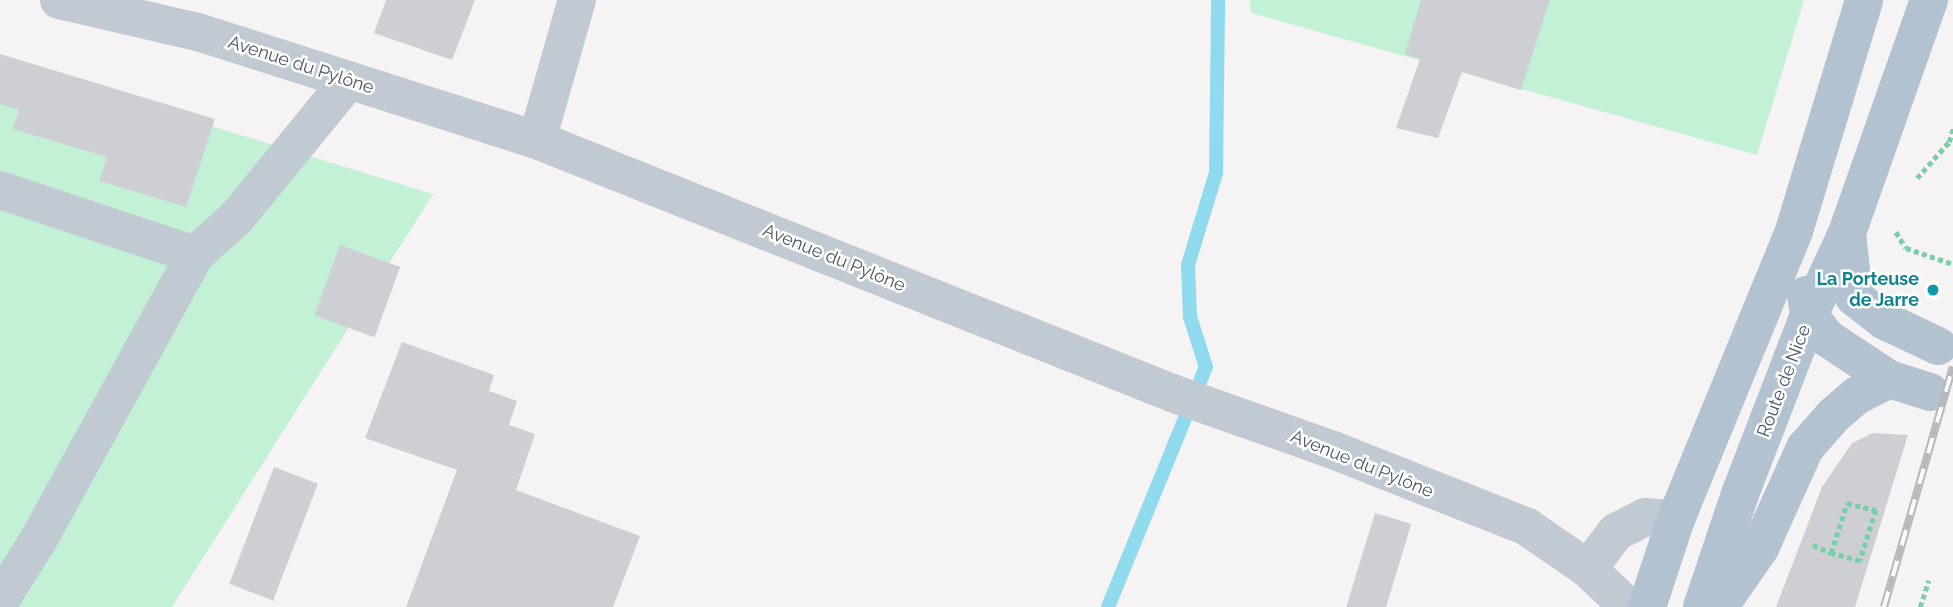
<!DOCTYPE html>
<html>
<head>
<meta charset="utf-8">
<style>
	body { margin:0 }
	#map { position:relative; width:1953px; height:607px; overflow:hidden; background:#f5f3f3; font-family:Raleway,sans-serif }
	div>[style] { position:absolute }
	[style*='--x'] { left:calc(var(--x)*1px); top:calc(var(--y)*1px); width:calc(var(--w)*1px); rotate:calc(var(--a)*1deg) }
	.green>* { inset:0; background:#c3f1d5 }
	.stream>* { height:14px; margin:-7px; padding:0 7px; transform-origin:7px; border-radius:7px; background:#90daee }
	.building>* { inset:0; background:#cdcfd5; transform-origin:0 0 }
	.path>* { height:4.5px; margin-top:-2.25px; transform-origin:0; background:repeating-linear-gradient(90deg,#7ad0a6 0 5px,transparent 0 8.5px) }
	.minor>* { height:38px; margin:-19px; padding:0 19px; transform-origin:19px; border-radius:19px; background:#c1cad2 }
	.major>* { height:38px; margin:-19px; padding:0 19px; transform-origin:19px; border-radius:19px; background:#b3c2d1 }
	.rail>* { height:8px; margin-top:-4px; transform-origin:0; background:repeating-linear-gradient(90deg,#fff 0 16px,#b5b8bd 0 32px); box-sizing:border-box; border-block:2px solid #b5b8bd }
	.dots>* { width:19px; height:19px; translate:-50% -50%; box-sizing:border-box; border:4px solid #fff; border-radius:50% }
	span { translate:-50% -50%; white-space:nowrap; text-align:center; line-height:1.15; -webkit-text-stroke:5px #fff; paint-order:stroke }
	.street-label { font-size:18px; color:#4a5661 }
	.culture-label { font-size:18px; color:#0d838f; font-weight:700 }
	.right { translate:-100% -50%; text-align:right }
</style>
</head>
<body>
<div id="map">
	<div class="green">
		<i style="clip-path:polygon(1250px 0,1804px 0,1757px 155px,1251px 13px)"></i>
		<i style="clip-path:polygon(0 61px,433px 194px,172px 607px,0 607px)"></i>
	</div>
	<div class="stream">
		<i style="--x:1108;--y:607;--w:259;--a:-67.8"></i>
		<i style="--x:1206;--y:367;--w:52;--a:-107.7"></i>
		<i style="--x:1190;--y:317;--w:52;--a:-92.2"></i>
		<i style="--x:1188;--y:265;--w:96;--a:-73.1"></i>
		<i style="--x:1216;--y:173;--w:173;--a:-89.3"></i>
	</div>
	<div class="building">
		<i style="clip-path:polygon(386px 0,475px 0,452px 60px,374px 33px)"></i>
		<i style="clip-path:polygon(1421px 0,1550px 0,1521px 90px,1462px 72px,1438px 138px,1396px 128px,1420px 59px,1405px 54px)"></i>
		<i style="clip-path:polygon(0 54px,215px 119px,186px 207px,99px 181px,107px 157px,13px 129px,19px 110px,0 104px)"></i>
		<i style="left:340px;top:245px;width:64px;height:75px;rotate:20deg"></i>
		<i style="clip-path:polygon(402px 342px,494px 375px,489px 391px,517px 401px,509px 425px,535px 434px,516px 490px,640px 536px,613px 607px,406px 607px,457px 470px,365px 438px)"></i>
		<i style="clip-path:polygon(1873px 433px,1908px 435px,1855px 607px,1776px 607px,1822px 487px,1852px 443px)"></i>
		<i style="left:274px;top:467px;width:47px;height:125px;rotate:21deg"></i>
		<i style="left:1375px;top:513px;width:38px;height:98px;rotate:17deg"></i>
	</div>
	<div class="path">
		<i style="--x:1917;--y:178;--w:48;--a:-48.4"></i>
		<i style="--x:1949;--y:142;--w:14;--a:-73"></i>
		<i style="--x:1896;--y:232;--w:19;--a:58"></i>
		<i style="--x:1906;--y:248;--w:50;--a:18.8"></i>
		<i style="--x:1813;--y:545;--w:20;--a:24"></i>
		<i style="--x:1831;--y:553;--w:52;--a:-72.3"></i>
		<i style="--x:1847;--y:503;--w:30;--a:14"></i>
		<i style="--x:1876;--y:510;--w:53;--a:107.4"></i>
		<i style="--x:1860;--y:561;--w:30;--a:-165"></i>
		<i style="--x:1920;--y:607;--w:28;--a:-72"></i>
	</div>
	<div class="minor">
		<i style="--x:59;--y:0;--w:143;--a:13"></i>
		<i style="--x:198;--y:32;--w:356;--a:17.7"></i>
		<i style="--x:537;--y:140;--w:684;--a:21.72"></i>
		<i style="--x:1172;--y:393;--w:171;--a:19.5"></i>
		<i style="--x:1333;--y:450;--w:209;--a:21.6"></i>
		<i style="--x:1527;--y:527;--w:74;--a:34.5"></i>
		<i style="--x:1588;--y:569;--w:55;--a:43.5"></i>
		<i style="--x:537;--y:140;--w:146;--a:-74.1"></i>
		<i style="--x:0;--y:190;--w:206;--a:18.4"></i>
		<i style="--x:195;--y:255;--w:328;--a:118.8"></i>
		<i style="--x:37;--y:542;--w:70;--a:122.1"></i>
		<i style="--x:195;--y:255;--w:57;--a:-42.1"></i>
		<i style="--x:237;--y:217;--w:177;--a:-50.7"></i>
		<i style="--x:1588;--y:569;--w:46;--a:-52.9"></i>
		<i style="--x:1616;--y:532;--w:33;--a:-27"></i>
		<i style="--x:1645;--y:517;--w:31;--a:4"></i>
	</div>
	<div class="major">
		<i style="--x:1847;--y:233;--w:64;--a:83.8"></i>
		<i style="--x:1854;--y:297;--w:37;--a:38"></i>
		<i style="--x:1883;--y:320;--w:61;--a:25.3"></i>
		<i style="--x:1806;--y:295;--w:20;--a:81"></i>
		<i style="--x:1809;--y:315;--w:29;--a:52"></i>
		<i style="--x:1827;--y:338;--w:74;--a:33.5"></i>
		<i style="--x:1889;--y:379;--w:43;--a:17.6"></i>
		<i style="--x:1647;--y:607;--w:93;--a:-71.8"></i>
		<i style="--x:1676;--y:519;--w:311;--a:-67.7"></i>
		<i style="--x:1794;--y:231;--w:241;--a:-73.1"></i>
		<i style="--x:1702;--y:607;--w:119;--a:-71.4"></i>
		<i style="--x:1740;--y:494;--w:192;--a:-68.9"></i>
		<i style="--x:1809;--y:315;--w:90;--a:-65.1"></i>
		<i style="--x:1847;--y:233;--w:247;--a:-70.6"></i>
		<i style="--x:1719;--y:607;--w:72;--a:-55.2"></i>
		<i style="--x:1760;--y:548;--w:110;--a:-65.8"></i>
		<i style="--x:1805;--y:448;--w:43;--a:-48.8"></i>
		<i style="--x:1833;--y:416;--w:30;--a:-41"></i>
		<i style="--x:1856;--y:396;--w:37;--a:-27"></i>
	</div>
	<div class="rail">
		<i style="--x:1884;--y:607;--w:250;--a:-74"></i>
	</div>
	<div class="dots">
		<i style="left:1933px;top:290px;background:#0f9aa8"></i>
	</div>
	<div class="street-label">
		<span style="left:301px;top:65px;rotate:18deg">Avenue du Pylône</span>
		<span style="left:834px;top:258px;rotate:22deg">Avenue du Pylône</span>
		<span style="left:1784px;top:381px;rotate:-69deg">Route de Nice</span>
		<span style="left:1362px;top:464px;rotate:22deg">Avenue du Pylône</span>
	</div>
	<div class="culture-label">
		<span class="right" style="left:1919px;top:290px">La Porteuse<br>de Jarre</span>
	</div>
</div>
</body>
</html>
